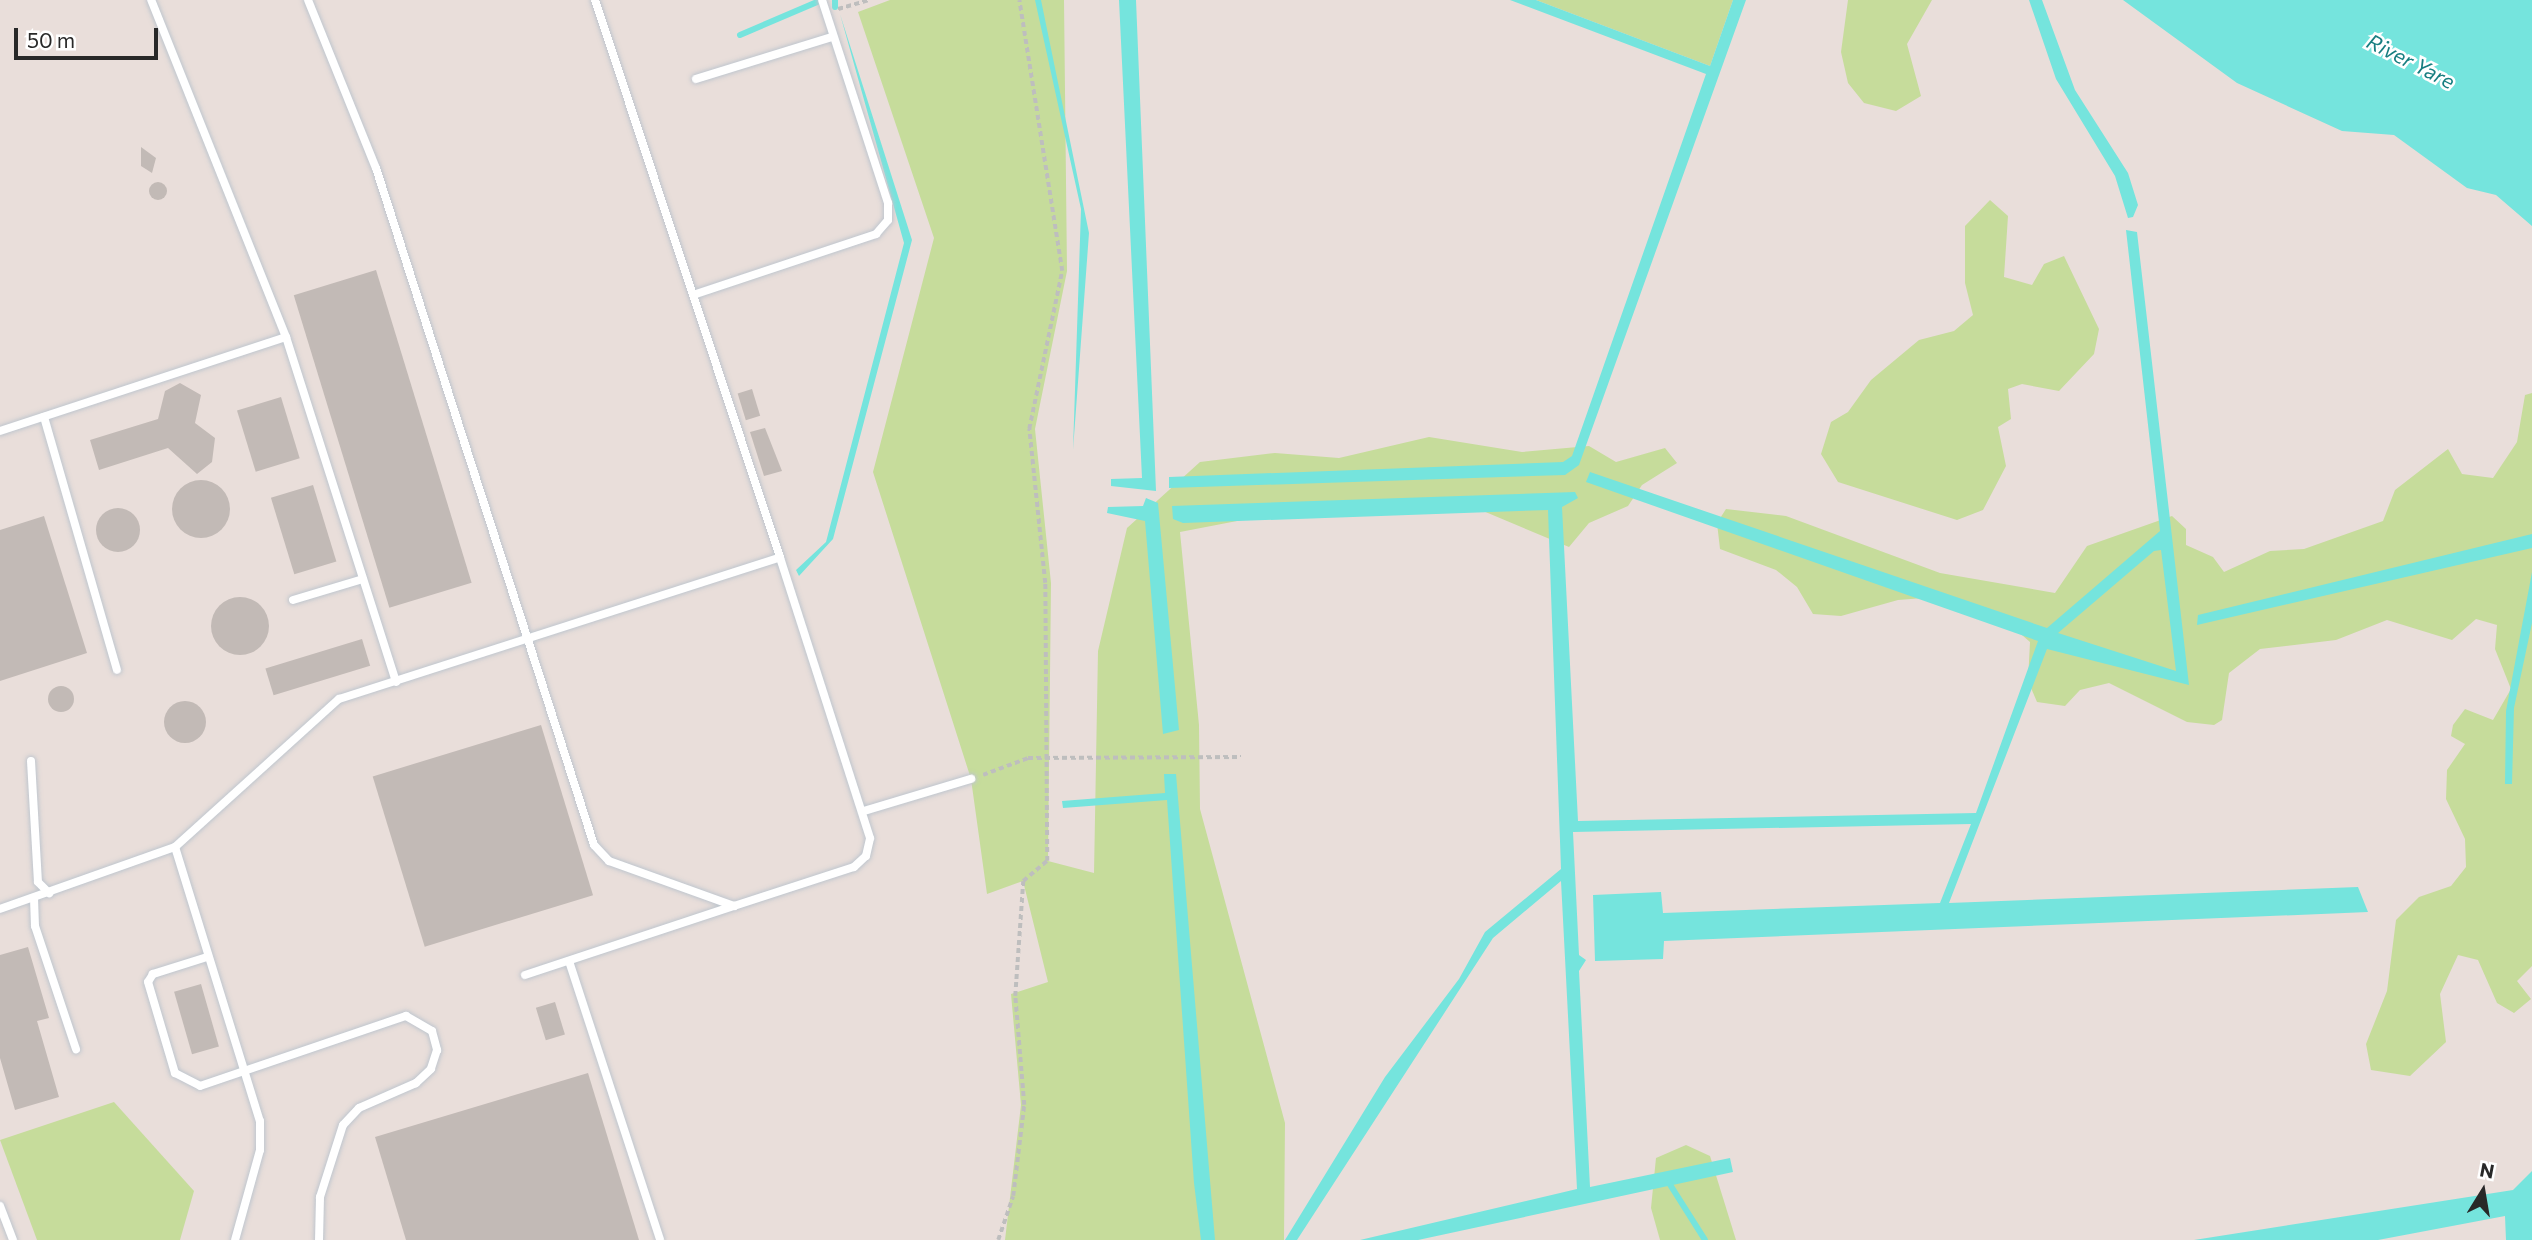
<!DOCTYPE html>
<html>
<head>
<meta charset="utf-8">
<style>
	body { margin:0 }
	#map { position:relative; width:2532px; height:1240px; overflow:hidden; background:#e9deda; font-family:Commissioner,sans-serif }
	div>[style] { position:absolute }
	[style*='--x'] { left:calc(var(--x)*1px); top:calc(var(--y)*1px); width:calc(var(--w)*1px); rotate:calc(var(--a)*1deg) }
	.green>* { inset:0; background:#c6dc9b }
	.water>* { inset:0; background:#75e4dd }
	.stream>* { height:6px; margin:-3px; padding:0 3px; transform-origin:3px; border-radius:3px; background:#75e4dd }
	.building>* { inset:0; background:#c2bab6; transform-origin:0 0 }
	.round { border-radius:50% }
	.path>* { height:3.5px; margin-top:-1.75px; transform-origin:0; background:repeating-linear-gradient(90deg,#bebebe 0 5px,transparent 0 8.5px) }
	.roads { filter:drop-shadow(0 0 2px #bfc6ce) drop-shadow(0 0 2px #bfc6ce) }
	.service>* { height:8px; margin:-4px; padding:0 4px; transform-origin:4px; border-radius:4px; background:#fff }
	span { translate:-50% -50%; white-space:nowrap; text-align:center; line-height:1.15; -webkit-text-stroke:5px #fff; paint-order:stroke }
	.water-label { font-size:21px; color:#177e80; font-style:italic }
	.north { position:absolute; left:2448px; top:1156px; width:70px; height:70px; -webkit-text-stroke:5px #fff; paint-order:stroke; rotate:11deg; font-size:19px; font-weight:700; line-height:28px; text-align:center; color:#282828 }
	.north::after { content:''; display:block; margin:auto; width:24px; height:32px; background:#282828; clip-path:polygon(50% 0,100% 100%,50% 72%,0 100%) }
	.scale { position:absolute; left:14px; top:28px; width:144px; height:32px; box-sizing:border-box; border:4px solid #282828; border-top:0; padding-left:9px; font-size:21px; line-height:24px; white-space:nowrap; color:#282828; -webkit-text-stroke:5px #fff; paint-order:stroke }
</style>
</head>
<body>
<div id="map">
	<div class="green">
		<i style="clip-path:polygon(890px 0,1064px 0,1067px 271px,1035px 429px,1051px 583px,1048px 861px,1094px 873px,1098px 651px,1127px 528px,1200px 462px,1275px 453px,1339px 458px,1429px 437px,1522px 452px,1589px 446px,1616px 462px,1665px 448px,1677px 463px,1642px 485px,1628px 506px,1589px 523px,1569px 547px,1476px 508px,1404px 514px,1331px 503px,1180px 532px,1199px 725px,1200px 809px,1285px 1123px,1284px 1240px,1005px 1240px,1021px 1105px,1011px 994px,1048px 982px,1023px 881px,987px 894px,971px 779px,873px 472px,934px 238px,858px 12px)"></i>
		<i style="clip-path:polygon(1536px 0,1733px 0,1710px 66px)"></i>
		<i style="clip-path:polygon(1848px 0,1932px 0,1907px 44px,1921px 96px,1896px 111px,1864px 103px,1848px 83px,1841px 52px)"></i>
		<i style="clip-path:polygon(1990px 200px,2008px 216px,2004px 277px,2032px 285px,2044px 264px,2064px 256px,2099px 329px,2094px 354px,2059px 391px,2022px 384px,2008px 389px,2011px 419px,1998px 427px,2006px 466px,1983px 510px,1957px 520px,1838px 482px,1821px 454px,1831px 422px,1848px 412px,1871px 380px,1919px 340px,1954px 331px,1973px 315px,1965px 283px,1965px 226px)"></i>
		<i style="clip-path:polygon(2532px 393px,2532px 966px,2517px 981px,2531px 999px,2514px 1013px,2497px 1003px,2478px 960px,2458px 955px,2440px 994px,2446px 1042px,2410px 1076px,2371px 1070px,2366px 1044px,2387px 991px,2396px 920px,2419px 897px,2451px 886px,2466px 867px,2465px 839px,2446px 799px,2447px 770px,2465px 744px,2451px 736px,2453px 725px,2465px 709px,2493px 720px,2511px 689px,2495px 649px,2497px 625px,2476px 619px,2452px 640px,2387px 620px,2336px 640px,2260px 649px,2229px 673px,2222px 720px,2214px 725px,2187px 722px,2109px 683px,2080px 690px,2065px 706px,2037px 702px,2028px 681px,2030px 642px,1998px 614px,1949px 596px,1898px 600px,1841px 616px,1813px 614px,1797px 587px,1776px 570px,1720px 549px,1717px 523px,1726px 509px,1786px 516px,1940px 573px,2055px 593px,2087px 546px,2172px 516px,2186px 529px,2186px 545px,2213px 557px,2224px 572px,2270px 551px,2304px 549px,2383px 521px,2395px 490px,2448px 449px,2462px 474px,2493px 478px,2517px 442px,2525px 395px)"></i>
		<i style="clip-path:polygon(114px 1102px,194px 1191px,180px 1240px,37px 1240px,0 1140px)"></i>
		<i style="clip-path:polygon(1686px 1145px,1710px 1156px,1736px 1240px,1660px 1240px,1651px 1208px,1656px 1158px)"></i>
	</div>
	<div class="water">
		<i style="clip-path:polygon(1035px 0,1041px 0,1089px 233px,1073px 450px,1081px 209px)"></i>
		<i style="clip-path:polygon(1119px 0,1136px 0,1156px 491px,1111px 486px,1111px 479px,1142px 478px)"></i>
		<i style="clip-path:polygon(1510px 0,1536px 0,1710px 66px,1733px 0,1746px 0,1579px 465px,1565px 475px,1169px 488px,1169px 477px,1563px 462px,1572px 456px,1706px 74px)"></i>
		<i style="clip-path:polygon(2029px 0,2042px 0,2075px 90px,2128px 173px,2138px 205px,2133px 217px,2128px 218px,2115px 176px,2056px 79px)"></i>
		<i style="clip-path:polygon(2123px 0,2532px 0,2532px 226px,2496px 195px,2467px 188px,2394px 135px,2342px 131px,2237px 83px)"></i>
		<i style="clip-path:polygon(840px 14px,912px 240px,833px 539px,799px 576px,796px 570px,826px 542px,904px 243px)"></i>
		<i style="clip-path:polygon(evenodd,2126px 230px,2137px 232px,2189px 685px,2047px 649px,1949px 903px,2358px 887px,2368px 912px,1664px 941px,1663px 959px,1595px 961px,1593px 895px,1661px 892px,1663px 913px,1940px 903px,1971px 824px,1573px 832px,1579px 955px,1586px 960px,1579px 971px,1590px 1187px,1730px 1158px,1733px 1172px,1418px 1240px,1360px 1240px,1577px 1189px,1561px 881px,1493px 938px,1297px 1240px,1285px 1240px,1385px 1077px,1459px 979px,1485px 932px,1561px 869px,1548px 510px,1183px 523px,1173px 519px,1172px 506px,1575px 492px,1578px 498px,1562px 507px,1578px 821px,1976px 813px,2038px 641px,1586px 482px,1590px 472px,2047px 628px,2160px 531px,2126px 230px,2161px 550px,2176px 671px,2058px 633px,2154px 551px,2161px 550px)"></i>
		<i style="clip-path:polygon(1146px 498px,1158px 503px,1179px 730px,1163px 734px,1145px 521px,1107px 513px,1108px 507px,1143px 506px)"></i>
		<i style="clip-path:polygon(2532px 534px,2532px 548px,2197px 625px,2198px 615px)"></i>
		<i style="clip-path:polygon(2532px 572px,2532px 623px,2514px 708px,2512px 784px,2505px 784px,2506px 711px)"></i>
		<i style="clip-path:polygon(1164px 774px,1176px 774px,1215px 1240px,1201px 1240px,1194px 1183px,1167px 800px,1063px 808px,1062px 801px,1165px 793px)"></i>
		<i style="clip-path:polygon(2532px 1171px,2532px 1240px,2506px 1240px,2505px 1216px,2378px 1240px,2194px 1240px,2513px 1190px)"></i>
	</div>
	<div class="stream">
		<i style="--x:835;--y:0;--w:7;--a:90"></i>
		<i style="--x:740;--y:35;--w:84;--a:-23.2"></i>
		<i style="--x:1669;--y:1183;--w:67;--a:57.7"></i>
	</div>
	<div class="building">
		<i style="clip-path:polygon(141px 147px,156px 158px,152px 173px,141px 166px)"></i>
		<i class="round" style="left:149px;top:182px;width:18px;height:18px"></i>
		<i style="left:376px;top:270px;width:327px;height:86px;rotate:73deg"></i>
		<i style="clip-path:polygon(180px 383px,201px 395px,195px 423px,215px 438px,212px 462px,197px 474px,168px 448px,99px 470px,90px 440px,158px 419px,165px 391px)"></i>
		<i style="left:752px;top:389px;width:28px;height:15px;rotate:73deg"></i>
		<i style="left:281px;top:397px;width:64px;height:46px;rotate:73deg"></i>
		<i style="clip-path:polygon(765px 428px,782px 471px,764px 476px,750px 432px)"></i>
		<i class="round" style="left:172px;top:480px;width:58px;height:58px"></i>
		<i style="left:313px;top:485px;width:80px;height:44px;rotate:73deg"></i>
		<i class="round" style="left:96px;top:508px;width:44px;height:44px"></i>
		<i style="clip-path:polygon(44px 516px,87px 653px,0 681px,0 530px)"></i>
		<i class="round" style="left:211px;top:597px;width:58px;height:58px"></i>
		<i style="left:362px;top:639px;width:28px;height:101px;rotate:73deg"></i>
		<i class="round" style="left:48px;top:686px;width:26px;height:26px"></i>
		<i class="round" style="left:164px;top:701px;width:42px;height:42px"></i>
		<i style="left:541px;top:725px;width:178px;height:176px;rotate:73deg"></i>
		<i style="clip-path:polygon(28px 947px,49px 1018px,37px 1021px,59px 1097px,15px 1110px,0 1058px,0 955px)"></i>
		<i style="left:201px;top:984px;width:65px;height:28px;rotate:74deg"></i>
		<i style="left:555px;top:1002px;width:34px;height:20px;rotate:73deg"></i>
		<i style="clip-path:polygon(588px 1073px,639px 1240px,406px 1240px,375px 1137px)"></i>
	</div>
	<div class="path">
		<i style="--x:838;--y:9;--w:32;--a:-16"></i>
		<i style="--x:983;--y:775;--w:48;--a:-20.7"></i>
		<i style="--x:1028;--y:758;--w:213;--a:-0.3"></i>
		<i style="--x:998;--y:1240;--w:46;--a:-71.2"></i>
		<i style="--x:1013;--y:1196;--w:92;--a:-83.1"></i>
		<i style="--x:1024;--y:1105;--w:109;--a:-94.7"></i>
		<i style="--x:1015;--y:996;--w:115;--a:-86"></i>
		<i style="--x:1023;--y:881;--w:31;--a:-40"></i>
		<i style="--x:1047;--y:861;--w:278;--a:-90.4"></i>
		<i style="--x:1045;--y:583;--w:155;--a:-95.9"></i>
		<i style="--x:1029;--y:429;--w:161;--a:-78.2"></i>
		<i style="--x:1062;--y:271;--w:274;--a:-99"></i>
	</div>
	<div class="roads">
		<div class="service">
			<i style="--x:308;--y:0;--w:181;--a:68"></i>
			<i style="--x:376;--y:168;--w:711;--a:72.15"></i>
			<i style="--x:594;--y:845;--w:22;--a:47"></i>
			<i style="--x:609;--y:861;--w:133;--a:19.8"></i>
			<i style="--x:734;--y:906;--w:126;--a:-18"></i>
			<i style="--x:854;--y:867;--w:16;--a:-43"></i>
			<i style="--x:866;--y:856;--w:18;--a:-77"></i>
			<i style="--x:870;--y:838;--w:295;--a:-107.8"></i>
			<i style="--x:696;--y:79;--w:142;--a:-17.2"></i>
			<i style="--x:696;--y:294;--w:190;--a:-18.4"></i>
			<i style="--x:876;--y:234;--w:18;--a:-49"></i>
			<i style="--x:888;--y:220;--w:17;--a:-90"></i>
			<i style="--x:888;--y:203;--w:213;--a:-108"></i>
			<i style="--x:286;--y:337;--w:362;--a:72.3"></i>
			<i style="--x:44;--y:417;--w:263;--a:73.9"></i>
			<i style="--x:0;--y:431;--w:301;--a:-18.2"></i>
			<i style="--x:286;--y:337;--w:363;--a:-111.8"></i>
			<i style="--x:293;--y:600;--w:73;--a:-16.7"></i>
			<i style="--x:31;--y:761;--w:121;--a:86.7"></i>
			<i style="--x:38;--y:882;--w:16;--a:45"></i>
			<i style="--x:864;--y:811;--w:112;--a:-16.7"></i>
			<i style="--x:175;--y:847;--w:221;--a:-42.1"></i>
			<i style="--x:339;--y:699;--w:463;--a:-17.8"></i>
			<i style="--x:780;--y:557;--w:587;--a:-108.37"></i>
			<i style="--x:34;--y:898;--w:28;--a:88"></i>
			<i style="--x:35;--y:926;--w:130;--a:71.6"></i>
			<i style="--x:0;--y:909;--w:186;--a:-19.5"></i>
			<i style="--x:175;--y:847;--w:287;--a:72.8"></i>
			<i style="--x:260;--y:1121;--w:29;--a:90"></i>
			<i style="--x:260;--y:1150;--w:93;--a:105.5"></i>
			<i style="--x:207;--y:957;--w:57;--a:162.5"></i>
			<i style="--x:153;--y:974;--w:9;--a:122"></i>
			<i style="--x:148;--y:982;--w:95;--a:73.5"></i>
			<i style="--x:175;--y:1073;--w:28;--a:27"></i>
			<i style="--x:200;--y:1086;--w:218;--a:-18.8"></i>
			<i style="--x:406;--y:1016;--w:30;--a:30"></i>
			<i style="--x:432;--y:1031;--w:20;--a:75"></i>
			<i style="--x:437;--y:1050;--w:20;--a:108"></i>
			<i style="--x:431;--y:1069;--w:21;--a:137"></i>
			<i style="--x:416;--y:1083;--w:62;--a:156.3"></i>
			<i style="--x:359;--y:1108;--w:23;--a:133"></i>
			<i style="--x:343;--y:1125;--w:76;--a:107.7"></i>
			<i style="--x:320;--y:1197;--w:43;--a:91.3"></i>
			<i style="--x:569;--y:961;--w:293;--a:71.9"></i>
			<i style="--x:525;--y:975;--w:220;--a:-18.3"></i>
			<i style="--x:0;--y:1206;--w:36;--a:69"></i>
		</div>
	</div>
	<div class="water-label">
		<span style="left:2411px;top:61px;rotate:27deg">River Yare</span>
	</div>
	<div class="north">N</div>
	<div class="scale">50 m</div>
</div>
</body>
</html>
